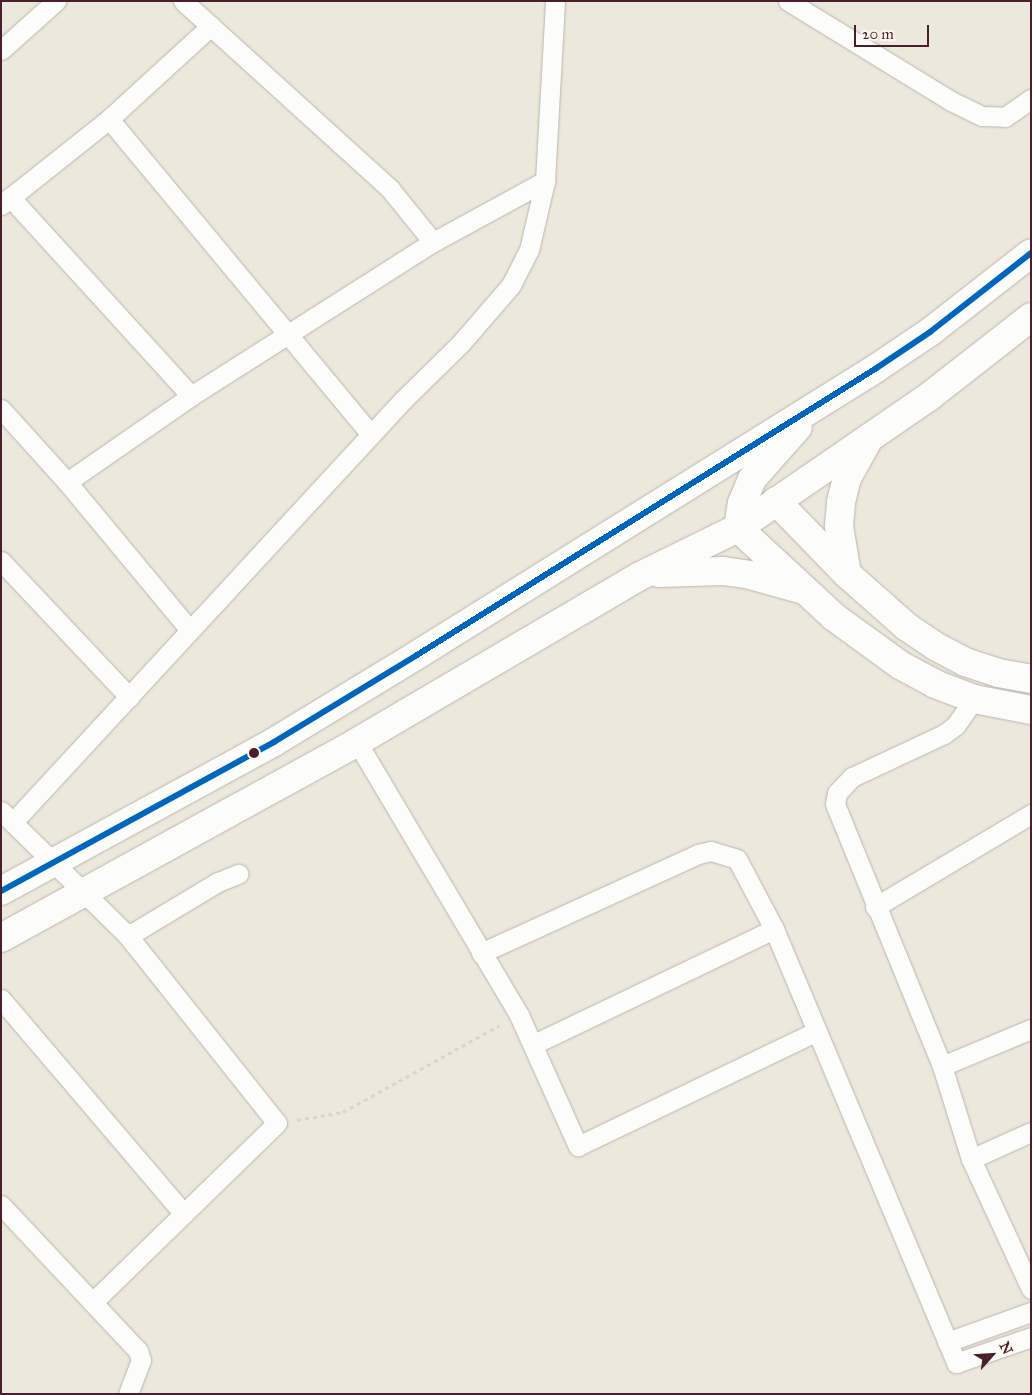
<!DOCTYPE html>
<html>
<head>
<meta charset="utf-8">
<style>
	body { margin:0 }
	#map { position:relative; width:1032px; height:1395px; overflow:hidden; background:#ece8db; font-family:"IM FELL Great Primer",serif }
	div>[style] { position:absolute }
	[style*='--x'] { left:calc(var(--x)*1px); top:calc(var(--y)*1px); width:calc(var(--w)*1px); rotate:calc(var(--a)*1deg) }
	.path>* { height:3px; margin-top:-1.5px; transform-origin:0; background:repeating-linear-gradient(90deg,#d8d4d2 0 4px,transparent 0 8px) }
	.roads { filter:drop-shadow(0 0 1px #bcb5ae) drop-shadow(0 0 1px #bcb5ae) }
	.street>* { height:19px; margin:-9.5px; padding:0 9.5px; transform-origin:9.5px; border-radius:9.5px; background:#fcfcfa }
	.secondary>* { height:28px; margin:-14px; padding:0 14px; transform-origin:14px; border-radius:14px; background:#fcfcfa }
	.highway>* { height:28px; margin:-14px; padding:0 14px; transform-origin:14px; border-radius:14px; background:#fcfcfa }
	.bus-1>* { height:6px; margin:-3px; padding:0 3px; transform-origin:3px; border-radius:3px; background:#0065bd }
	.dots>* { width:14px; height:14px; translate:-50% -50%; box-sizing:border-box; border:2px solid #fbf7ec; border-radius:50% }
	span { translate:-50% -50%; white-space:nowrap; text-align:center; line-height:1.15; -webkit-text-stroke:4px #fbf7ec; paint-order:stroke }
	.frame { position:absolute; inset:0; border:2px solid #4a1f2b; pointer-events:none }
	.north { position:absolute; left:967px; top:1330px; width:50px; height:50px; -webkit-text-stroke:4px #fbf7ec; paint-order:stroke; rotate:64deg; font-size:14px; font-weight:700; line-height:20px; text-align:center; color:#4a1f2b }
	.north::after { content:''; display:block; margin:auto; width:18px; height:22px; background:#4a1f2b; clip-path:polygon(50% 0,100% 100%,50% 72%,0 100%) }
	.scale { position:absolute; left:854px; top:25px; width:75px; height:22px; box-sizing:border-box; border:2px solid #4a1f2b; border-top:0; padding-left:6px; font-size:15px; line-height:18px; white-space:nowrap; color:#4a1f2b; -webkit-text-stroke:4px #fbf7ec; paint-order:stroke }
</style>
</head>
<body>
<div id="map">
	<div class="path">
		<i style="--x:297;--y:1120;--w:47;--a:-9.9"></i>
		<i style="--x:343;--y:1112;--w:179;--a:-29"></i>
	</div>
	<div class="roads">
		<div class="street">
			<i style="--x:183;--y:1;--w:280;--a:42.2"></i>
			<i style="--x:390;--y:189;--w:68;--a:50.9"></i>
			<i style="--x:788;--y:1;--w:191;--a:31.5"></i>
			<i style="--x:951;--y:101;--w:34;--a:26"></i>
			<i style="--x:982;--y:116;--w:23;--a:2"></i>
			<i style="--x:1005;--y:117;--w:32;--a:-35"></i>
			<i style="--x:1;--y:50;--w:74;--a:-41.7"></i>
			<i style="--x:109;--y:119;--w:410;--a:50.3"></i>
			<i style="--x:10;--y:197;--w:269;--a:47.7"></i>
			<i style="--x:1;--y:205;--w:138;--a:-38.5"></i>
			<i style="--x:109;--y:119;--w:138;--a:-42.4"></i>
			<i style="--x:1;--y:409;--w:98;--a:47.9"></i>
			<i style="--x:67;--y:482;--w:191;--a:50.3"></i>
			<i style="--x:67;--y:482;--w:151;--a:-34.7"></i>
			<i style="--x:191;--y:396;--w:287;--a:-32.5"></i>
			<i style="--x:433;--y:242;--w:128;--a:-28.6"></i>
			<i style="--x:1;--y:561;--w:187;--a:46.7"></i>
			<i style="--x:974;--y:699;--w:32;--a:125"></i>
			<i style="--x:956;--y:725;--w:15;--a:143"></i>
			<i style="--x:944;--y:734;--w:102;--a:154.9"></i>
			<i style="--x:852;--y:777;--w:22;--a:133"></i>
			<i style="--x:837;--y:793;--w:11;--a:100"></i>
			<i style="--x:835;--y:804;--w:283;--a:67.8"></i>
			<i style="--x:942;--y:1066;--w:97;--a:72.7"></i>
			<i style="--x:971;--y:1159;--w:143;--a:65.2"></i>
			<i style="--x:357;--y:742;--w:317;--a:59.3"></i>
			<i style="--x:519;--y:1015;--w:144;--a:65.8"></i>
			<i style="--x:578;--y:1146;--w:265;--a:-25.7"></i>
			<i style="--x:1;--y:811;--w:178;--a:44.5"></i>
			<i style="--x:128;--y:936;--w:239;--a:51.5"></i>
			<i style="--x:277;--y:1123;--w:257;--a:135.8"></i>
			<i style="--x:13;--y:822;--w:575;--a:-47.26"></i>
			<i style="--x:403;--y:400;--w:81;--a:-44.5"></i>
			<i style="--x:461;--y:343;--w:77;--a:-49.2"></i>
			<i style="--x:511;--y:285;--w:39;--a:-63"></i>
			<i style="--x:529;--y:250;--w:71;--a:-76.9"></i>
			<i style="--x:545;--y:181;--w:180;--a:-86.8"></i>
			<i style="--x:875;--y:907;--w:182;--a:-30.8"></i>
			<i style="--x:128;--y:936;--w:105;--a:-31"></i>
			<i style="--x:218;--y:882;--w:22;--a:-22"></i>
			<i style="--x:481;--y:953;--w:239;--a:-24.5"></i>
			<i style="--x:698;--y:854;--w:13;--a:-13"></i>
			<i style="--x:711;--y:851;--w:27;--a:17"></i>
			<i style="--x:737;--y:859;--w:79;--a:62.1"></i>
			<i style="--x:774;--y:929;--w:471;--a:67.2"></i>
			<i style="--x:956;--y:1363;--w:79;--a:-19.1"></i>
			<i style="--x:1;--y:999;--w:282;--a:49.6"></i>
			<i style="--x:534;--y:1044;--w:266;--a:-25.6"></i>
			<i style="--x:942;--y:1066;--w:96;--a:-22.6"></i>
			<i style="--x:971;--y:1159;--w:66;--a:-24.2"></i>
			<i style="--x:1;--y:1205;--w:200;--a:46.8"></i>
			<i style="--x:138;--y:1351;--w:9;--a:72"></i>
			<i style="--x:141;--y:1360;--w:36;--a:111"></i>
			<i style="--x:947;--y:1342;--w:89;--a:-19.7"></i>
		</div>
		<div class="secondary">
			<i style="--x:776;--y:501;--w:102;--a:45.8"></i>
			<i style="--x:847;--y:574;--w:80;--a:41.5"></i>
			<i style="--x:907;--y:627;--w:34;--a:34"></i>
			<i style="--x:935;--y:646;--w:34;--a:28"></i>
			<i style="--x:965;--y:662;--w:35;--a:18"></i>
			<i style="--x:998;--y:673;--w:34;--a:10"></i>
			<i style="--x:738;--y:528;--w:131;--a:42.8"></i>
			<i style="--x:834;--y:617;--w:82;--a:36"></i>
			<i style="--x:900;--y:665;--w:40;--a:28"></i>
			<i style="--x:935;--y:684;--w:42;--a:21"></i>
			<i style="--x:974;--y:699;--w:58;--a:10.9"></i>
		</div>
		<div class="highway">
			<i style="--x:738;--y:528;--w:25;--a:-81"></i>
			<i style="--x:742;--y:503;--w:26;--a:-67"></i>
			<i style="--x:752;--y:479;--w:69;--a:-48.5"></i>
			<i style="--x:659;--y:573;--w:64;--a:-1.8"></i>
			<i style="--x:723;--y:571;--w:27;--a:8"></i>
			<i style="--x:750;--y:575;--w:56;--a:15.5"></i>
			<i style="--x:847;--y:574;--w:49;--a:-99.5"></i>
			<i style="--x:839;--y:526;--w:24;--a:-85"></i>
			<i style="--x:841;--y:502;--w:25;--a:-76"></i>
			<i style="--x:847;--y:478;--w:41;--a:-60.9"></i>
			<i style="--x:1;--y:891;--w:311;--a:-28.6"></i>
			<i style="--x:274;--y:742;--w:167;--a:-31.3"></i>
			<i style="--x:417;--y:655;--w:540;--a:-31.98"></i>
			<i style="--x:875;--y:369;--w:66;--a:-33.9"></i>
			<i style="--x:930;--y:332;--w:128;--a:-38"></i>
			<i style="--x:1;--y:938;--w:406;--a:-28.8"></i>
			<i style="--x:357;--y:742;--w:328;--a:-30.4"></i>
			<i style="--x:640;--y:576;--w:109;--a:-26.1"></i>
			<i style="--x:738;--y:528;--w:233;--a:-34.5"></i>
			<i style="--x:930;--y:396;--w:128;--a:-38"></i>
		</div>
	</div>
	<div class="bus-1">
		<i style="--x:1;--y:891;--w:311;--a:-28.6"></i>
		<i style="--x:274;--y:742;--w:167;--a:-31.3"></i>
		<i style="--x:417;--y:655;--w:540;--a:-31.98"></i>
		<i style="--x:875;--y:369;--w:66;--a:-33.9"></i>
		<i style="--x:930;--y:332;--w:128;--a:-38"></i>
	</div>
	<div class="dots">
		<i style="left:254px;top:753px;background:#4a1f2b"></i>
	</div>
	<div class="frame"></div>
	<div class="north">N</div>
	<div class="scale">20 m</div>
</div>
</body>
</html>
